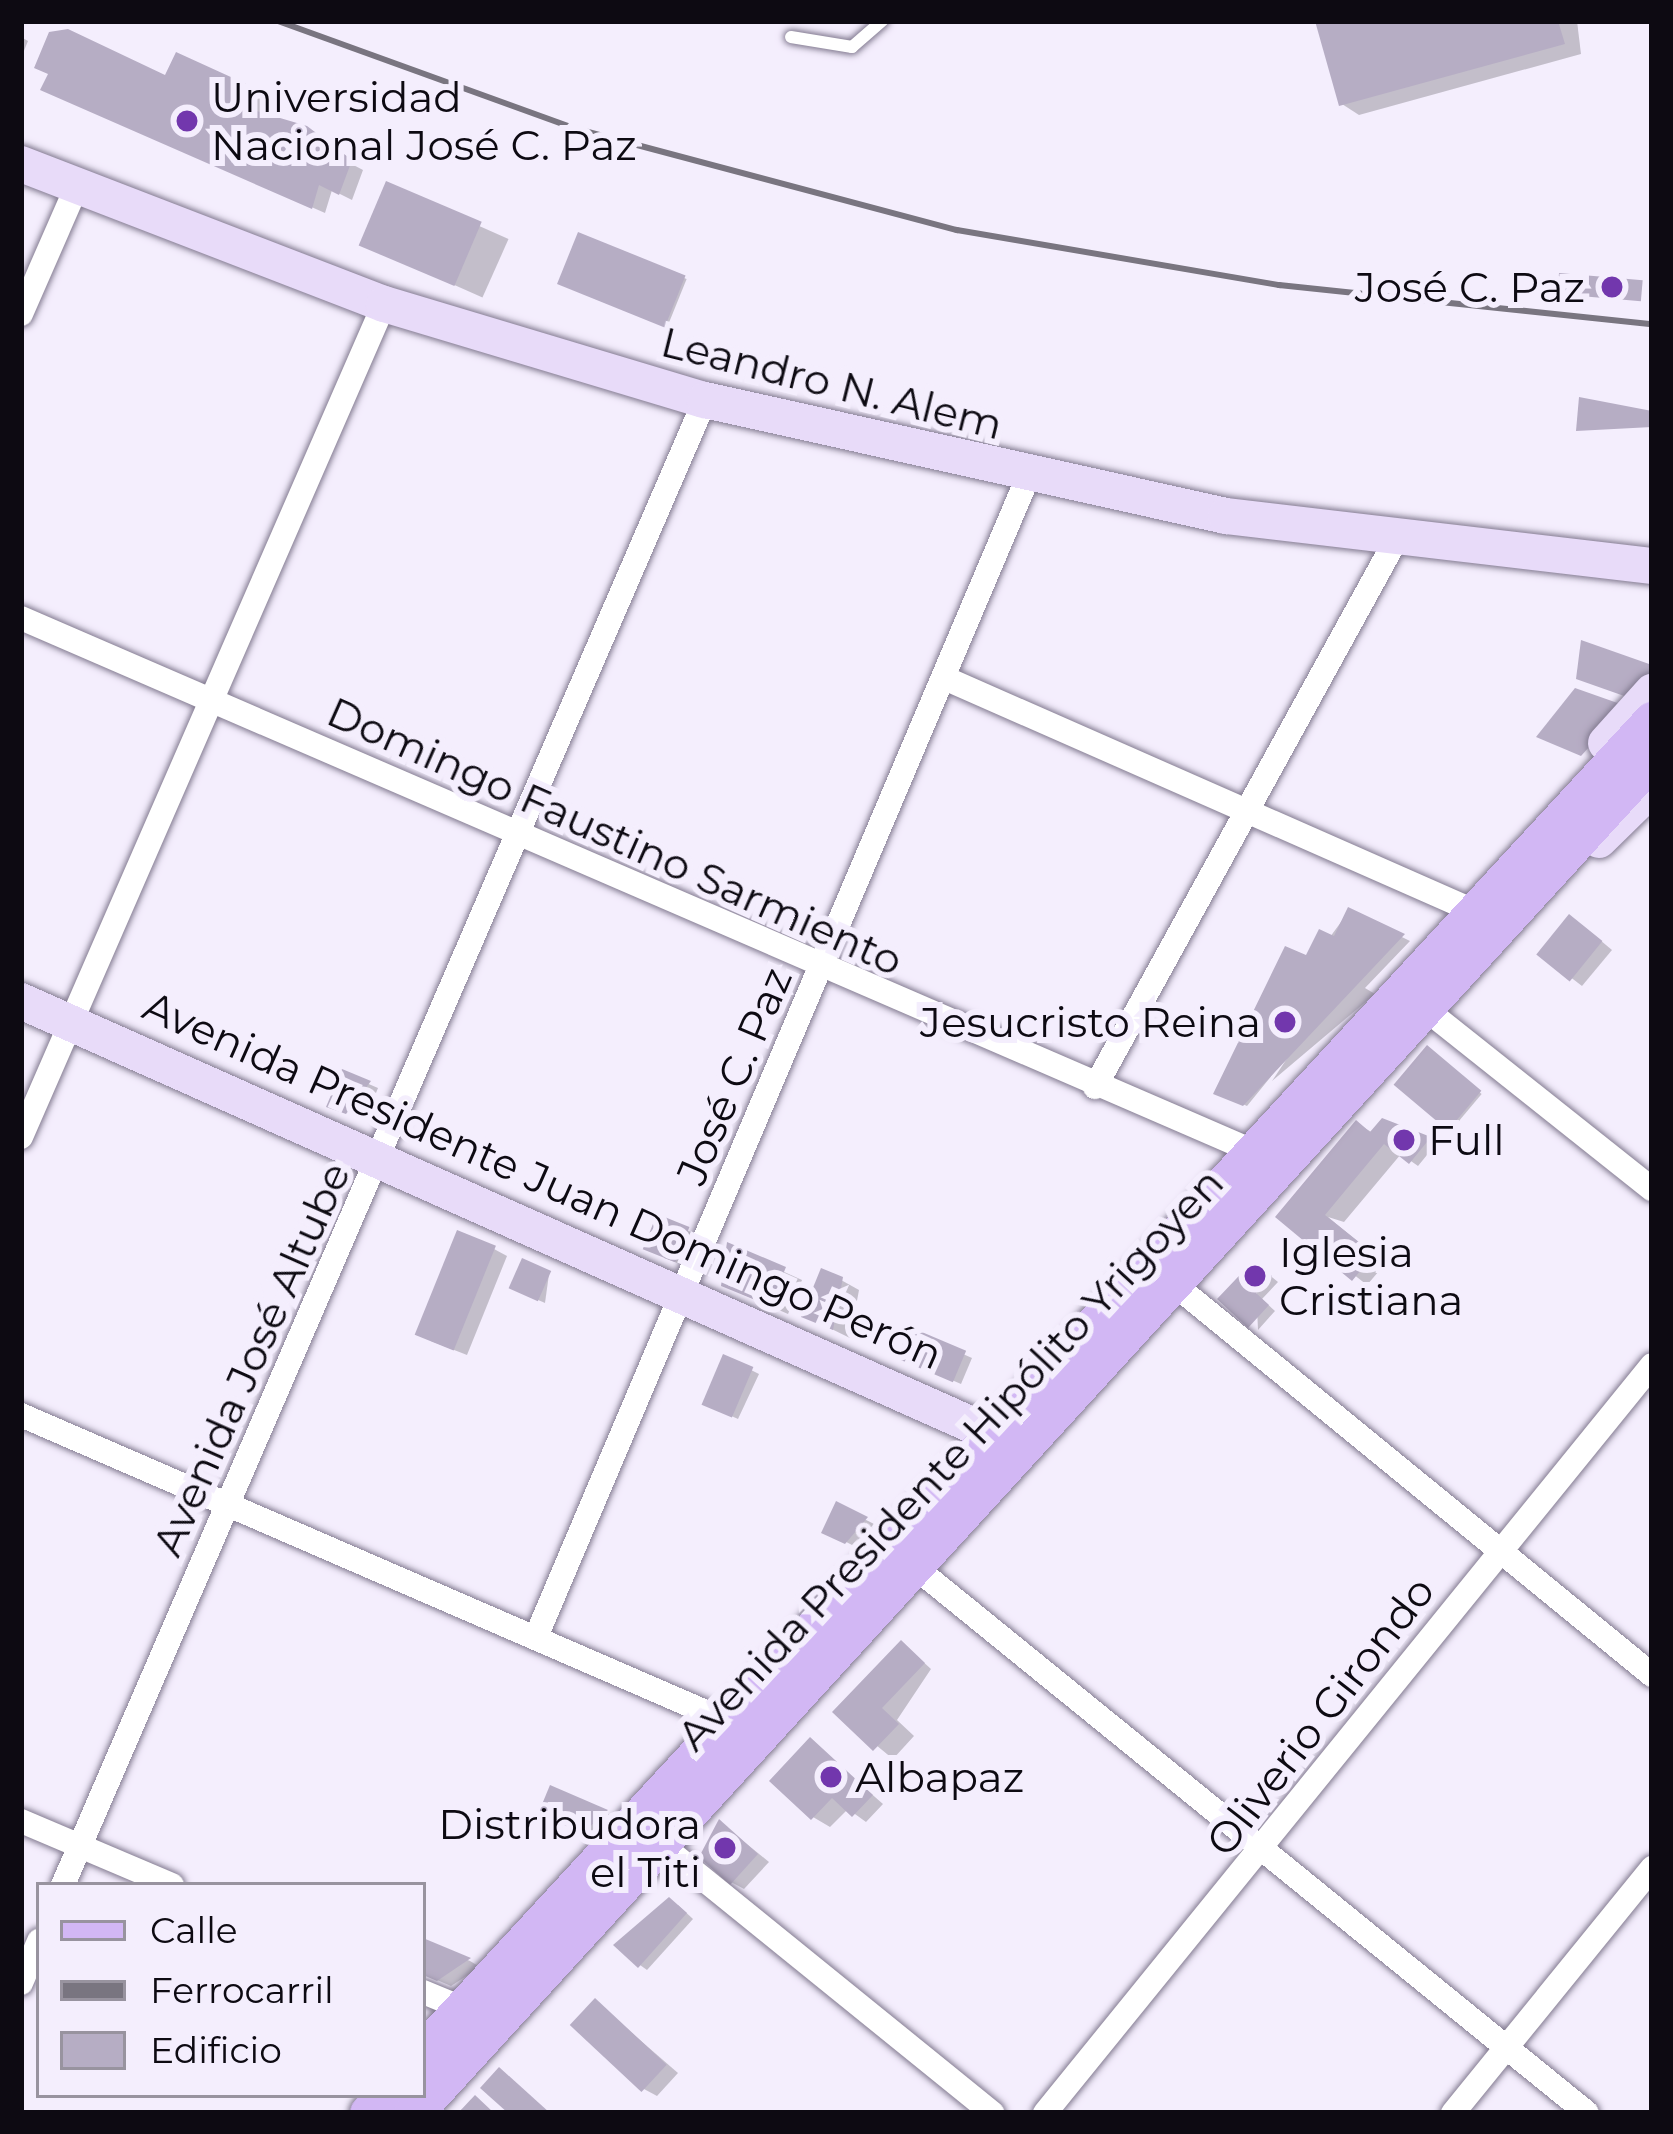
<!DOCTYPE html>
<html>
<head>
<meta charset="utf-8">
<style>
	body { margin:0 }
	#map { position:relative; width:1673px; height:2134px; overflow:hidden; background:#f4eefd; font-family:Montserrat,sans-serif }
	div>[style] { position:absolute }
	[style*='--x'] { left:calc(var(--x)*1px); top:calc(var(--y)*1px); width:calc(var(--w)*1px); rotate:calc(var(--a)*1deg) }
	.shadow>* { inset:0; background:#0003; transform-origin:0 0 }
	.building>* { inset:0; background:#b6adc4; transform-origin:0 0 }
	.roads { filter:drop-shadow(0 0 3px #837b91) drop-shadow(0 0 3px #837b91) }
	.lane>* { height:12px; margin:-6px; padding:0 6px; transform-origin:6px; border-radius:6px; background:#fff }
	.street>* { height:24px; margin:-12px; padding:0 12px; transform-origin:12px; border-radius:12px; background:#fff }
	.secondary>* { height:36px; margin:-18px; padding:0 18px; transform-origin:18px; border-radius:18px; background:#e8dbf9 }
	.primary>* { height:39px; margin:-19.5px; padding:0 19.5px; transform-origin:19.5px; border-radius:19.5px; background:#d2b7f4 }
	.rail>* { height:6px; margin:-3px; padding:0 3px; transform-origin:3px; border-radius:3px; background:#797580 }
	.dots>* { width:33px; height:33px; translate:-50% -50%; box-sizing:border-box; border:6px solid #f4eefd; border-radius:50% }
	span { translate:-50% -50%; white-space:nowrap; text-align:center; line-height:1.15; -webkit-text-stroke:12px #f4eefd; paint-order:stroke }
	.poi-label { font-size:42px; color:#0d0a12 }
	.left { translate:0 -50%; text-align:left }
	.right { translate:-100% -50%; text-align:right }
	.street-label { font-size:42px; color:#0d0a12 }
	.frame { position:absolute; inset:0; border:24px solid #0d0a12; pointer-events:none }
	.legend { position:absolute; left:36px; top:1882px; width:390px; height:216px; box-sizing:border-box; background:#f4eefd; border:3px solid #98939f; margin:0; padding:15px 21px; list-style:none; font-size:36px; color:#0d0a12 }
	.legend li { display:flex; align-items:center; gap:24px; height:60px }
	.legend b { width:60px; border:3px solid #98939f }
</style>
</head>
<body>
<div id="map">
	<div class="shadow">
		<i style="clip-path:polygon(1319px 21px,1577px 21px,1581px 54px,1359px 115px,1342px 104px)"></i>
		<i style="clip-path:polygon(21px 37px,28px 41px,21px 58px)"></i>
		<i style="clip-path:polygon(44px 89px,256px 92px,269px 99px,262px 117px,363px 170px,352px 200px,332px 190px,325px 213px)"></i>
		<i style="left:387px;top:185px;width:133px;height:64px;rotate:24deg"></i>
		<i style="left:580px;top:236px;width:115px;height:51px;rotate:22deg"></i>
		<i style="clip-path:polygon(1349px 911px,1410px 941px,1365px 988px,1375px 994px,1272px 1081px,1294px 1048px,1247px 1106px,1217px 1092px)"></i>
		<i style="clip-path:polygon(1582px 925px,1612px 950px,1582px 986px,1539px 953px)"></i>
		<i style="left:1428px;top:1049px;width:70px;height:48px;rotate:40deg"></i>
		<i style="clip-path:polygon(343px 1073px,378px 1088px,368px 1113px,337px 1109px)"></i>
		<i style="clip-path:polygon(1383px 1121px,1436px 1144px,1418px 1166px,1401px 1154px,1344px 1222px,1328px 1217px,1385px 1264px,1367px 1285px,1279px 1216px,1356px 1123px,1373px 1133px)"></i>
		<i style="clip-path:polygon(687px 1230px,705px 1240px,693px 1269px,664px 1258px)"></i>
		<i style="clip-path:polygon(729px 1247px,802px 1280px,788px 1314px,742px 1294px)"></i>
		<i style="clip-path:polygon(494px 1249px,507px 1256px,467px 1355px,431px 1341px)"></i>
		<i style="clip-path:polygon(1255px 1263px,1278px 1282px,1262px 1299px,1275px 1311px,1258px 1330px)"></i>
		<i style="clip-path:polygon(549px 1274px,545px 1303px,520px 1292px)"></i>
		<i style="clip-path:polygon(841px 1280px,859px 1290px,850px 1338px,805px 1316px)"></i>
		<i style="clip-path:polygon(911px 1331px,972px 1358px,961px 1384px,908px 1361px)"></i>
		<i style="clip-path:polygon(751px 1370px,759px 1374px,738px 1419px,712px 1407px)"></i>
		<i style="clip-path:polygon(837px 1505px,874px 1524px,854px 1546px,825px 1531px)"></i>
		<i style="clip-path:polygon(909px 1649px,931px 1669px,897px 1720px,914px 1736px,893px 1759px,836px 1712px)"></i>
		<i style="clip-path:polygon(811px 1741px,883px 1804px,866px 1822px,848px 1809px,830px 1827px,813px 1817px)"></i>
		<i style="clip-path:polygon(552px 1789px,606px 1813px,613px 1816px,592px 1835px,549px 1817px)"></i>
		<i style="clip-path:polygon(721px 1823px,769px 1862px,744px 1889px,731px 1882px)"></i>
		<i style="clip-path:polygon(678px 1905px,693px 1919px,647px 1970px,640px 1965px)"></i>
		<i style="clip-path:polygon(423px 1941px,470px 1961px,480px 1967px,451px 1986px,423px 1974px)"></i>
		<i style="clip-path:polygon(596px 2002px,678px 2073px,657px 2096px,644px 2089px)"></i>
	</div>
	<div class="building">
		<i style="clip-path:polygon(1315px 21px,1558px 21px,1565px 44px,1339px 106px)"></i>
		<i style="clip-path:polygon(68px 29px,165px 75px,176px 52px,257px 89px,250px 109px,307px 126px,352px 160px,339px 195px,319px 185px,312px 209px,40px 90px,48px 74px,34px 68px,49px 32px)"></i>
		<i style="left:386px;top:181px;width:104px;height:70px;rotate:23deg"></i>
		<i style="left:578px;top:232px;width:116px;height:56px;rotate:22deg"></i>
		<i style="left:1559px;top:273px;width:84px;height:21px;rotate:5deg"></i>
		<i style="clip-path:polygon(1579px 397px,1652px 411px,1652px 427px,1576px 431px)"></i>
		<i style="clip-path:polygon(1581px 640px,1652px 665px,1652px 670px,1627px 697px,1576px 679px)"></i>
		<i style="clip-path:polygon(1575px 688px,1626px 706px,1581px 756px,1536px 737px)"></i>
		<i style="clip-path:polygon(1348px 907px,1405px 934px,1243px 1106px,1213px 1094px,1285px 946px,1306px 955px,1319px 929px,1334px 936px)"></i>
		<i style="left:1569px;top:914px;width:43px;height:52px;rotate:39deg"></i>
		<i style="left:1427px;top:1045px;width:71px;height:52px;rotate:40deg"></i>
		<i style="clip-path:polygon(342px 1069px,371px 1081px,346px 1114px,326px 1107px)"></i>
		<i style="clip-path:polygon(1382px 1118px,1431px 1137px,1409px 1164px,1384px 1144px,1325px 1215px,1374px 1254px,1352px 1281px,1275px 1217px,1356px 1120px,1370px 1132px)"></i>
		<i style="left:657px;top:1214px;width:35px;height:38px;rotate:22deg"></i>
		<i style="left:457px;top:1230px;width:42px;height:113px;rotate:22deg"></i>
		<i style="clip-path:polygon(727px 1242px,786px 1267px,770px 1306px,721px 1286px)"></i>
		<i style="left:522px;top:1258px;width:32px;height:33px;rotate:24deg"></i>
		<i style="clip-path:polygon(1254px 1260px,1272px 1276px,1256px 1293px,1269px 1305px,1248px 1328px,1217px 1299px)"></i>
		<i style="clip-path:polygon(821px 1268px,843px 1277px,833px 1330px,801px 1317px)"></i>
		<i style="left:910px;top:1327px;width:61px;height:34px;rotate:23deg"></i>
		<i style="left:723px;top:1354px;width:33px;height:55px;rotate:23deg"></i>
		<i style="clip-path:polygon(836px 1501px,868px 1517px,845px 1544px,821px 1533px)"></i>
		<i style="clip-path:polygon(901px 1640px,925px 1663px,882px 1708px,899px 1724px,873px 1751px,832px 1712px)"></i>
		<i style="clip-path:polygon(810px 1737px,873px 1795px,852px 1817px,832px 1798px,811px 1820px,769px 1781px)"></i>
		<i style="clip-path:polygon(550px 1785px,608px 1810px,583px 1833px,538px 1814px)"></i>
		<i style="clip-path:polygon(719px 1819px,758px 1854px,730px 1885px,699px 1857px)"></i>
		<i style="clip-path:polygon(669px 1897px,687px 1913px,638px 1968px,613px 1945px)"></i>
		<i style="clip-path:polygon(423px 1938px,471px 1958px,437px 1981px,423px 1975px)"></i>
		<i style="left:595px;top:1998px;width:98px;height:37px;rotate:43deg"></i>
		<i style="clip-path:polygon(499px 2067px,550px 2113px,508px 2113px,480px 2088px)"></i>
		<i style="clip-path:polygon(475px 2095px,494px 2113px,458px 2113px)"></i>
	</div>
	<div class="roads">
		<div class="lane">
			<i style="--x:791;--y:37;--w:62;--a:9.3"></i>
			<i style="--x:852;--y:47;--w:40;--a:-41"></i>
		</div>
		<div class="street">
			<i style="--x:21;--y:314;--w:137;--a:-66.4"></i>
			<i style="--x:21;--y:618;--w:1335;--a:23.4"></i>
			<i style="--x:949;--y:680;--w:574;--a:23.75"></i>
			<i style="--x:1428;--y:1011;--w:286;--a:38.5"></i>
			<i style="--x:1095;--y:1087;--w:627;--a:-61.19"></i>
			<i style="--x:21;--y:1137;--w:909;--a:-66.45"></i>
			<i style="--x:1175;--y:1285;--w:616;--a:39.27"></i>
			<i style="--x:21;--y:1415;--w:774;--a:23.45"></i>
			<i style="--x:916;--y:1568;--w:864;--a:39.08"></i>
			<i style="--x:536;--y:1637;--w:1260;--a:-67.02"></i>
			<i style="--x:21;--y:1821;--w:164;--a:23"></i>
			<i style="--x:649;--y:1835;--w:442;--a:39"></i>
			<i style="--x:63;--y:1885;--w:1618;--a:-66.62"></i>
			<i style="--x:21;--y:1983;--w:46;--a:-66.8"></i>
			<i style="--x:423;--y:1992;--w:42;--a:22.3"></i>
			<i style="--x:1045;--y:2113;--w:963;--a:-50.94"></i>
			<i style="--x:1453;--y:2113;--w:316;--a:-50.9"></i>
		</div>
		<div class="secondary">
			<i style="--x:21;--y:164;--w:389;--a:21.1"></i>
			<i style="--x:384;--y:304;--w:335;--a:16.7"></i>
			<i style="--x:705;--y:400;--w:534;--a:12.55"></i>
			<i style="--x:1226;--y:516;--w:429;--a:6.7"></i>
			<i style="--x:1606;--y:743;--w:69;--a:-48"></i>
			<i style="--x:1599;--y:840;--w:74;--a:-44.5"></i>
			<i style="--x:21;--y:1001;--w:1090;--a:24.03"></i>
		</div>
		<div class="primary">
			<i style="--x:423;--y:2052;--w:1812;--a:-47.28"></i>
			<i style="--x:369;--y:2113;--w:24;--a:-48"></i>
			<i style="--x:413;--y:2113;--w:1836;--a:-47.56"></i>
		</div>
	</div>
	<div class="rail">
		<i style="--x:278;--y:21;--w:318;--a:19.9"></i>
		<i style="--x:577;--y:129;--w:393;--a:14.9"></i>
		<i style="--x:957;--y:230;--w:327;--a:9.7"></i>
		<i style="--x:1279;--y:285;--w:375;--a:6"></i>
	</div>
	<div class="dots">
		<i style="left:187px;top:121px;background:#7237ad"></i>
		<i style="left:1612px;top:287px;background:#7237ad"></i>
		<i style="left:1285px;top:1022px;background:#7237ad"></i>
		<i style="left:1404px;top:1140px;background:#7237ad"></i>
		<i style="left:1255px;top:1276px;background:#7237ad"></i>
		<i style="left:831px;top:1777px;background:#7237ad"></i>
		<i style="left:725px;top:1848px;background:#7237ad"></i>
	</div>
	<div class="poi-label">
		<span class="left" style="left:211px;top:121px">Universidad<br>Nacional José C. Paz</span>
		<span class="right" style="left:1585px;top:287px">José C. Paz</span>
		<span class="right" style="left:1261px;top:1022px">Jesucristo Reina</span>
		<span class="left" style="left:1428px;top:1140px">Full</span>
		<span class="left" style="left:1279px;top:1276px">Iglesia<br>Cristiana</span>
		<span class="left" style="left:855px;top:1777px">Albapaz</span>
		<span class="right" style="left:701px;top:1848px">Distribudora<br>el Titi</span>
	</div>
	<div class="street-label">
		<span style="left:832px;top:383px;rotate:14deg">Leandro N. Alem</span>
		<span style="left:615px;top:836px;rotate:24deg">Domingo Faustino Sarmiento</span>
		<span style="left:734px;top:1076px;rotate:-67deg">José C. Paz</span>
		<span style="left:543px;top:1180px;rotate:24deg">Avenida Presidente Juan Domingo Perón</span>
		<span style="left:251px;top:1359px;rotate:-66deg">Avenida José Altube</span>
		<span style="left:950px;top:1459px;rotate:-47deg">Avenida Presidente Hipólito Yrigoyen</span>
		<span style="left:1320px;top:1716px;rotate:-52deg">Oliverio Girondo</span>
	</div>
	<div class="frame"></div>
	<ul class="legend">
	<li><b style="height:15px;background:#d2b7f4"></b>Calle</li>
	<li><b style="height:15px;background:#797580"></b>Ferrocarril</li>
	<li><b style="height:33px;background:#b6adc4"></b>Edificio</li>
	</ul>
</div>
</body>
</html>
